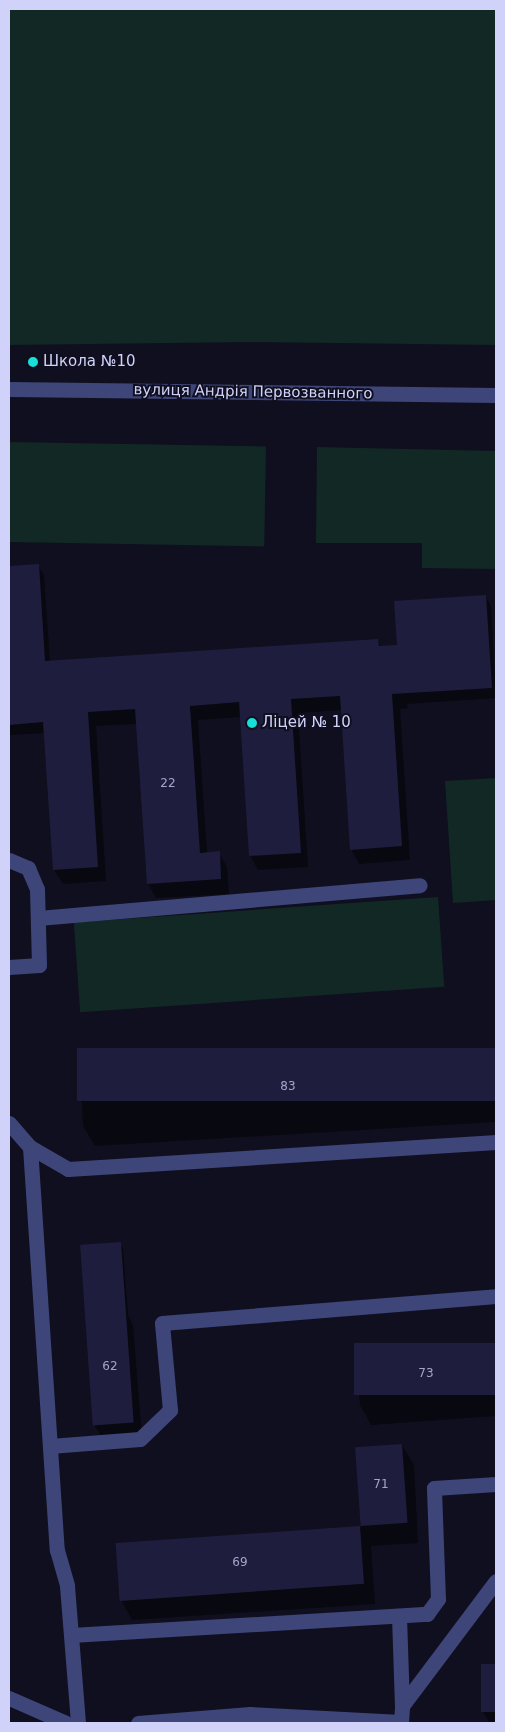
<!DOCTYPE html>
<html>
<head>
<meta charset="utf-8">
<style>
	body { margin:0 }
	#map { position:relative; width:505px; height:1732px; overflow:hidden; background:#0f0f1f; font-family:"DejaVu Sans",sans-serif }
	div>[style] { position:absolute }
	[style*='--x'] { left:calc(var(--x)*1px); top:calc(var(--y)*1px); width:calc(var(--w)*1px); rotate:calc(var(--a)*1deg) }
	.green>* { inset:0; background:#122824; transform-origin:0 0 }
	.shadow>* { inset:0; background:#0007 }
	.building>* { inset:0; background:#1f1d3e; transform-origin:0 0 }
	.minor>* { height:15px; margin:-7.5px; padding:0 7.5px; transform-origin:7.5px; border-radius:7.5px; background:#3e4579 }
	.dots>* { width:14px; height:14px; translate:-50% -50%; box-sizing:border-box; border:2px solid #0f0f1f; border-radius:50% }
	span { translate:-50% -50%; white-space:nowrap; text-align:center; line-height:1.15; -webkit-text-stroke:4px #0f0f1f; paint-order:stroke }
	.number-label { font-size:12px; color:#a4a5cb }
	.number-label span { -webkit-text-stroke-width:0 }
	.poi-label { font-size:15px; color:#d1d2fa }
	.left { translate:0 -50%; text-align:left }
	.street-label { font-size:15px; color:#d1d2fa }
	.frame { position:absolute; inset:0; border:10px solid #d1d2fa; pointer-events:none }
</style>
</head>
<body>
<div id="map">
	<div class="green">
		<i style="clip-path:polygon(9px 9px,496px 9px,496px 345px,250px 342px,9px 345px)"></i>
		<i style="left:9px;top:442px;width:257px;height:100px;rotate:1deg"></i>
		<i style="clip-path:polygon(317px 447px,496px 451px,496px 569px,422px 568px,422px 543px,316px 543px)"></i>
		<i style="clip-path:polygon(496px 778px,496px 900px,453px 903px,445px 781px)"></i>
		<i style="left:438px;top:897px;width:90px;height:365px;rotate:86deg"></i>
	</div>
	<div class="shadow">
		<i style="clip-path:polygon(38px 565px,44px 575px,50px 662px,378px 641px,381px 647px,398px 646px,485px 596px,491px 606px,496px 698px,407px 704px,408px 708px,400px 709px,410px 860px,359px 864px,351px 849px,342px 710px,298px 713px,308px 867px,258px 870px,250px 855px,241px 717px,198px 720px,207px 853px,219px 853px,227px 867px,229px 894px,156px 898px,148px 884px,137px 724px,96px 726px,106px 881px,63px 884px,54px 870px,45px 733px,9px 735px,9px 567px)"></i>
		<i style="clip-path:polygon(496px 1049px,496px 1122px,95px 1146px,83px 1126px,80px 1074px)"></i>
		<i style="clip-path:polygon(120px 1243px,123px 1248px,128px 1315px,133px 1325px,142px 1437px,103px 1440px,95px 1426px,82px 1246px)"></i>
		<i style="clip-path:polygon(496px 1344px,496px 1416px,371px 1425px,360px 1405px,356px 1354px)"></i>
		<i style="clip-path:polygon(402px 1445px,414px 1465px,418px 1543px,371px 1546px,375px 1604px,132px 1620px,121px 1600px,117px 1543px,361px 1527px,356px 1448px)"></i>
		<i style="clip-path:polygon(482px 1665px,496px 1665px,496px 1722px,489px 1722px,483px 1712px)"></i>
	</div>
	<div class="building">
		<i style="clip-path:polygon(39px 564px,45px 661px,378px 639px,379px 646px,397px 645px,394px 601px,486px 595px,492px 688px,392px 694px,402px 846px,350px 850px,340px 696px,291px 699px,301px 853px,249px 856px,239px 702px,190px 706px,200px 853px,220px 851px,221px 879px,147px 884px,135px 709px,88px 712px,98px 867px,53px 870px,43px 722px,9px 725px,9px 566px)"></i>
		<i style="left:496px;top:1048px;width:53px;height:419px;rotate:90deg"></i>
		<i style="left:121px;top:1242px;width:181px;height:41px;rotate:86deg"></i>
		<i style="left:496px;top:1343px;width:52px;height:142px;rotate:90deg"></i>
		<i style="left:402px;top:1444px;width:79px;height:47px;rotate:86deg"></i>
		<i style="left:360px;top:1526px;width:58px;height:245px;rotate:86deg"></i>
		<i style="left:481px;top:1664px;width:15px;height:48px"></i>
	</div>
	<div class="minor">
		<i style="--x:9;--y:389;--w:487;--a:0.7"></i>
		<i style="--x:9;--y:860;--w:21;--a:23"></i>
		<i style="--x:28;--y:868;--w:23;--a:67"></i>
		<i style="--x:37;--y:889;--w:76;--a:88.5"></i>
		<i style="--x:39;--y:965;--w:30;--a:176"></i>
		<i style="--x:38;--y:918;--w:383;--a:-4.9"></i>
		<i style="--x:9;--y:1123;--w:32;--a:49"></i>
		<i style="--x:30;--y:1147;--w:44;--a:30.1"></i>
		<i style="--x:68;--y:1169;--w:429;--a:-3.6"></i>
		<i style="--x:30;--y:1147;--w:404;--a:86.2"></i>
		<i style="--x:57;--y:1550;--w:37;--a:74"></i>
		<i style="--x:67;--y:1586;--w:137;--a:85.4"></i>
		<i style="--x:50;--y:1446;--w:90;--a:-4.4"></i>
		<i style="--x:140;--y:1439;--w:42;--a:-44"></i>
		<i style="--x:170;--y:1410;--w:87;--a:-95.3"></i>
		<i style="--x:162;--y:1323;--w:335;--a:-4.6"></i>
		<i style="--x:399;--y:1616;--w:90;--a:88.1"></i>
		<i style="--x:71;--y:1635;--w:357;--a:-3.4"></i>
		<i style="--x:427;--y:1614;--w:19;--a:-54"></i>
		<i style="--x:438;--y:1599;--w:111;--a:-92.1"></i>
		<i style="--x:434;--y:1488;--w:62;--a:-3.7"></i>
		<i style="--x:9;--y:1698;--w:62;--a:23.7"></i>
		<i style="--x:138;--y:1723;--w:112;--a:-4.6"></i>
		<i style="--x:250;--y:1714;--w:94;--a:3"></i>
		<i style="--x:344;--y:1723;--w:4;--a:-90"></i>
		<i style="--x:344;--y:1719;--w:57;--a:3"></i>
		<i style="--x:401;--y:1722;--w:16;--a:-86"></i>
		<i style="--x:402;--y:1706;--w:156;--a:-53.1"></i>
	</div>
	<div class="dots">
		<i style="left:33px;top:362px;background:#17e0d8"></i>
		<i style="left:252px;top:723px;background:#17e0d8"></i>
	</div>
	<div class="number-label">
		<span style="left:168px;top:784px">22</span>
		<span style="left:288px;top:1087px">83</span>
		<span style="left:110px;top:1367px">62</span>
		<span style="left:426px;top:1374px">73</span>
		<span style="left:381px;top:1485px">71</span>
		<span style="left:240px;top:1563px">69</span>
	</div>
	<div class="poi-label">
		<span class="left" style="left:43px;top:362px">Школа №10</span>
		<span class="left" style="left:262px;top:723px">Ліцей № 10</span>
	</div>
	<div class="street-label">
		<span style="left:253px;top:392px;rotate:1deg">вулиця Андрія Первозванного</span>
	</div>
	<div class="frame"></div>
</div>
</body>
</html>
